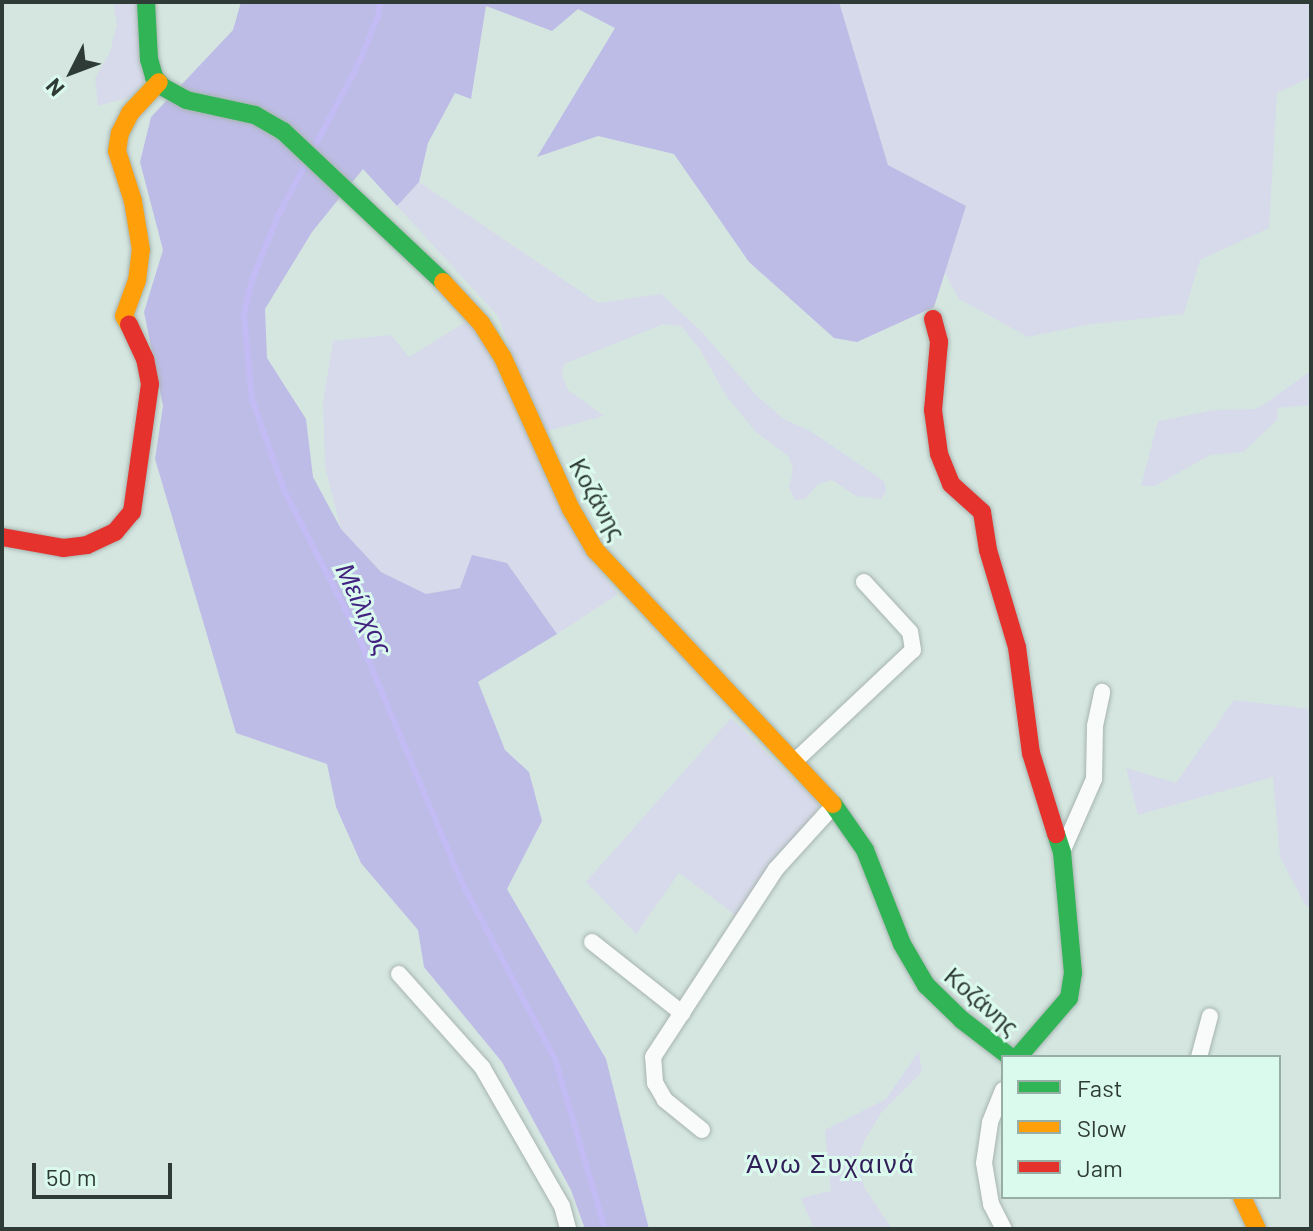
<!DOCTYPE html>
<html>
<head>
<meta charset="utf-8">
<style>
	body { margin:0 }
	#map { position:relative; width:1313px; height:1231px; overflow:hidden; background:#d5e6e0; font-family:Barlow,sans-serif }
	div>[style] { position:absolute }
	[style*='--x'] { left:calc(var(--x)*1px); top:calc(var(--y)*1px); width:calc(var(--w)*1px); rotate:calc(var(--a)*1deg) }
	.green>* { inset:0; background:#d6daea }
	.forest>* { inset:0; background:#bdbce6 }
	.stream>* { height:6px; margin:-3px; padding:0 3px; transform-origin:3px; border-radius:3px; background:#c2bbf4 }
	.roads { filter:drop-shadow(0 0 2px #a7b4b0) drop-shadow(0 0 2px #a7b4b0) }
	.street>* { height:16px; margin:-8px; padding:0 8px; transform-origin:8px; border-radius:8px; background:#f9fbfa }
	.fast>* { height:18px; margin:-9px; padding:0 9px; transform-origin:9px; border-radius:9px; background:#30b455 }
	.slow>* { height:18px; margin:-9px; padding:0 9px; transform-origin:9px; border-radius:9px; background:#ff9f0a }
	.jam>* { height:18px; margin:-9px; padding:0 9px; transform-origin:9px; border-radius:9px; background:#e5322d }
	span { translate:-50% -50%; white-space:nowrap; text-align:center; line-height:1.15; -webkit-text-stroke:6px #dbfaee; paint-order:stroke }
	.street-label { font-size:24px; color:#2e3b36 }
	.water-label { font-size:26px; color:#432381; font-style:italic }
	.neighbourhood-label { font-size:26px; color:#301e58; letter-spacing:2px }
	.frame { position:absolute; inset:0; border:4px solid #2e3b36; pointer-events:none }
	.legend { position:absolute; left:1001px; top:1055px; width:280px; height:144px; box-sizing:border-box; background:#dbfaee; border:2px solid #96aea4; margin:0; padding:10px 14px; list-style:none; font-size:24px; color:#2e3b36 }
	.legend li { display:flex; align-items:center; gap:16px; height:40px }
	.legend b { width:40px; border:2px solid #96aea4 }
	.north { position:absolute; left:32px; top:32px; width:80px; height:80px; -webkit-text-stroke:6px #dbfaee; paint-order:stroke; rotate:228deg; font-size:22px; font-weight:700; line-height:32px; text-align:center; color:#2e3b36 }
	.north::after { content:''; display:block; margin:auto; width:28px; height:36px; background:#2e3b36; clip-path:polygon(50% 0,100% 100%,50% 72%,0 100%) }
	.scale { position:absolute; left:32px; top:1163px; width:140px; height:36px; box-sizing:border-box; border:4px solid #2e3b36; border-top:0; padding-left:10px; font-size:24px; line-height:28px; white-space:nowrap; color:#2e3b36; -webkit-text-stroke:6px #dbfaee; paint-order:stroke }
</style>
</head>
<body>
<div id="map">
	<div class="green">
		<i style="clip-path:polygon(113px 2px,141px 2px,146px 79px,131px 97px,98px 106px,95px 78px,110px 52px,117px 24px)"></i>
		<i style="clip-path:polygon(839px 2px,1311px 2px,1311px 77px,1277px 93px,1269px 228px,1200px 260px,1184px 314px,1086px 325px,1028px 337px,959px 299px,950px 283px,945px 273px,966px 206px,888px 165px)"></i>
		<i style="clip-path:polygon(419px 182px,598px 303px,661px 294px,701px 331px,757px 396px,784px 419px,812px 432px,884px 481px,886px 492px,881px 499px,856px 496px,832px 480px,818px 484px,805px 499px,795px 500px,789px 488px,793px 470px,789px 457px,756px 432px,727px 397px,699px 348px,681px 326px,663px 324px,564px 364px,562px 374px,568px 390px,604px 416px,543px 432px,497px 315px,397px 206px)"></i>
		<i style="clip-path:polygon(472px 318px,591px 560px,618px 594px,557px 634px,507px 563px,460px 588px,426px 594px,381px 572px,341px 529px,325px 467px,323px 401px,333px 341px,391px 335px,409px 357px)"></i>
		<i style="clip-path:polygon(1311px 371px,1311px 405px,1278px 408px,1277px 420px,1243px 452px,1210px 455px,1155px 486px,1141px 486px,1158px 421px,1215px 410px,1257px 409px)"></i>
		<i style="clip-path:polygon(1234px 700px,1311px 709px,1311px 906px,1306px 906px,1280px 857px,1273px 777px,1138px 815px,1126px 768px,1176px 783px)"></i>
		<i style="clip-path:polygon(731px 718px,819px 804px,814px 819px,738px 917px,679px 873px,636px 934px,586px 882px)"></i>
		<i style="clip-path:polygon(919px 1051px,922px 1072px,881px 1113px,863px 1143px,858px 1159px,864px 1187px,892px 1229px,814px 1229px,801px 1198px,831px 1191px,825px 1130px,886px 1099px)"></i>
	</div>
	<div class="forest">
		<i style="clip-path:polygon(241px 2px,839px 2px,888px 165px,966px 206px,934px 307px,857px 342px,834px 338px,749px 262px,674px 154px,598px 136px,537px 157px,615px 28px,578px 9px,552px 31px,486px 6px,471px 99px,455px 93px,428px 143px,419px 182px,397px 206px,363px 169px,312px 232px,265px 309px,267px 358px,306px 419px,313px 477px,341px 529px,381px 572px,426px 594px,460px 588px,472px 555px,507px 563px,557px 634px,478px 682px,505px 750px,529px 772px,542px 821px,507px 889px,606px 1059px,649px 1229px,585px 1229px,571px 1190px,502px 1062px,424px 967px,418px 930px,361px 863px,336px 807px,327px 764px,236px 733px,155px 459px,163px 406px,144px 312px,163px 250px,140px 162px,151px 117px,233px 30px)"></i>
	</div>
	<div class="stream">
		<i style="--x:312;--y:151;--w:98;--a:-61.9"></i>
		<i style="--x:358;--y:65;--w:53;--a:-67.8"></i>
		<i style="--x:378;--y:16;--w:14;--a:-82"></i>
		<i style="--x:307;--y:161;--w:62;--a:117.8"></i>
		<i style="--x:278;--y:216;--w:69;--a:112.1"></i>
		<i style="--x:252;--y:280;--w:36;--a:103"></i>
		<i style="--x:244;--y:315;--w:85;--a:84.6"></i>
		<i style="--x:252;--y:400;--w:98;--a:70.3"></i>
		<i style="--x:285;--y:492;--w:151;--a:62.8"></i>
		<i style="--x:354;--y:626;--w:277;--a:67.2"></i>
		<i style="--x:461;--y:881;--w:201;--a:62.2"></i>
		<i style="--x:555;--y:1059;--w:177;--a:73.6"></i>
	</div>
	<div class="roads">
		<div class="street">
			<i style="--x:794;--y:762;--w:163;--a:-43.3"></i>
			<i style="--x:913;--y:650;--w:18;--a:-99"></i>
			<i style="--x:910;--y:632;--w:68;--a:-132.6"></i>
			<i style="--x:1062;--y:852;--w:80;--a:-66.3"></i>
			<i style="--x:1094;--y:779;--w:53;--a:-88.9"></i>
			<i style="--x:1095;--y:726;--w:35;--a:-78"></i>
			<i style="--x:592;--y:942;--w:115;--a:38.3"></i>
			<i style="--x:399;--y:974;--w:125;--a:48.3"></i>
			<i style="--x:482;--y:1067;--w:160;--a:60.1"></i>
			<i style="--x:562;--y:1206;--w:24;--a:75"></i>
			<i style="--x:1199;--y:1057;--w:42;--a:-75"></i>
			<i style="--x:1003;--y:1090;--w:35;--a:112"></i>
			<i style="--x:990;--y:1123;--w:40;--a:98.5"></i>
			<i style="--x:984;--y:1163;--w:42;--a:80.3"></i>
			<i style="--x:991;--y:1204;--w:28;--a:63"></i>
			<i style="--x:702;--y:1130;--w:48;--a:-141"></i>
			<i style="--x:665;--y:1100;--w:20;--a:-120"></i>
			<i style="--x:655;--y:1083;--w:26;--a:-94"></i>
			<i style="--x:653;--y:1057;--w:225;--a:-56.8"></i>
			<i style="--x:776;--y:869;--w:86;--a:-47.8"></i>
		</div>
		<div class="fast">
			<i style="--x:146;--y:2;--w:57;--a:87"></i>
			<i style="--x:149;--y:59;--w:19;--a:74"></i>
			<i style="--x:154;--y:77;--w:13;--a:48"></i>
			<i style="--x:163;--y:87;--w:26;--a:29"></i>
			<i style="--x:186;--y:100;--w:71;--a:12.3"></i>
			<i style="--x:255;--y:115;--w:32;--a:30"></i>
			<i style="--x:283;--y:131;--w:220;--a:43.3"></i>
			<i style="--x:833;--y:804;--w:56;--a:55.2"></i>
			<i style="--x:865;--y:850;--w:101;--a:68.5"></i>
			<i style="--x:902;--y:944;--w:48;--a:59.7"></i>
			<i style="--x:926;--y:985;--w:50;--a:44.2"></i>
			<i style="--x:962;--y:1020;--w:61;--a:37.6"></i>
			<i style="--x:1018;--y:1057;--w:78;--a:-49.2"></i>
			<i style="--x:1069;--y:998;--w:25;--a:-81"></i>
			<i style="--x:1073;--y:973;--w:121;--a:-95.2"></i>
			<i style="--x:1062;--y:852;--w:19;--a:-108"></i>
		</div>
		<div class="slow">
			<i style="--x:443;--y:282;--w:56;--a:47.2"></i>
			<i style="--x:481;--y:323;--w:41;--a:57.8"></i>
			<i style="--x:503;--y:358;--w:166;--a:65.8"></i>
			<i style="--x:571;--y:509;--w:48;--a:59.7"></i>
			<i style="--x:595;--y:550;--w:348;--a:46.9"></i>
			<i style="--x:129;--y:325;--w:10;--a:-119"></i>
			<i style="--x:124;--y:316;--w:37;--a:-70"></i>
			<i style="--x:137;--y:281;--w:31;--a:-83"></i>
			<i style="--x:141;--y:250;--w:50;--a:-99.3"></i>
			<i style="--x:133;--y:201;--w:52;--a:-107.7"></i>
			<i style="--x:117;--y:151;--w:18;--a:-81"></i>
			<i style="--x:120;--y:133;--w:22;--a:-63"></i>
			<i style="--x:130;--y:113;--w:42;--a:-46.9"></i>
			<i style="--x:1242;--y:1197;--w:35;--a:65"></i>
		</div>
		<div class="jam">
			<i style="--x:933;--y:319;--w:24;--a:75"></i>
			<i style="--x:939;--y:342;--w:68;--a:95"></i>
			<i style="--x:933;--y:410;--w:44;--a:82.2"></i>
			<i style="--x:939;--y:454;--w:32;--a:68"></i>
			<i style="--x:951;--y:484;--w:42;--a:42.1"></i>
			<i style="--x:982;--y:512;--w:38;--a:81"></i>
			<i style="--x:988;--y:550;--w:101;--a:73.4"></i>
			<i style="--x:1017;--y:647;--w:107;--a:82.5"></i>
			<i style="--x:1031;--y:753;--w:85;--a:72.8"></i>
			<i style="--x:2;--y:537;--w:62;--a:10.2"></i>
			<i style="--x:63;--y:548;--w:24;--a:-7"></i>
			<i style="--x:87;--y:545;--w:31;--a:-25"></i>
			<i style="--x:115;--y:532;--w:26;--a:-50"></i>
			<i style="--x:132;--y:512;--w:129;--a:-82"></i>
			<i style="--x:150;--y:384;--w:25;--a:-101"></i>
			<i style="--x:145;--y:359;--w:38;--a:-115"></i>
		</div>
	</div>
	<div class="street-label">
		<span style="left:598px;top:499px;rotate:61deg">Κοζάνης</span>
		<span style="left:982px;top:1001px;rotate:41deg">Κοζάνης</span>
	</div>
	<div class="water-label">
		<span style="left:365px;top:609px;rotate:65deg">Μείλιχος</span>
	</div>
	<div class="neighbourhood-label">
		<span style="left:831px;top:1163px">Άνω Συχαινά</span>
	</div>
	<div class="frame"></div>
	<ul class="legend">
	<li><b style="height:10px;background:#30b455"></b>Fast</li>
	<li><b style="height:10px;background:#ff9f0a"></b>Slow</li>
	<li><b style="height:10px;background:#e5322d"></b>Jam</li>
	</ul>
	<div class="north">N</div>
	<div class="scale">50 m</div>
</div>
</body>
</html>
